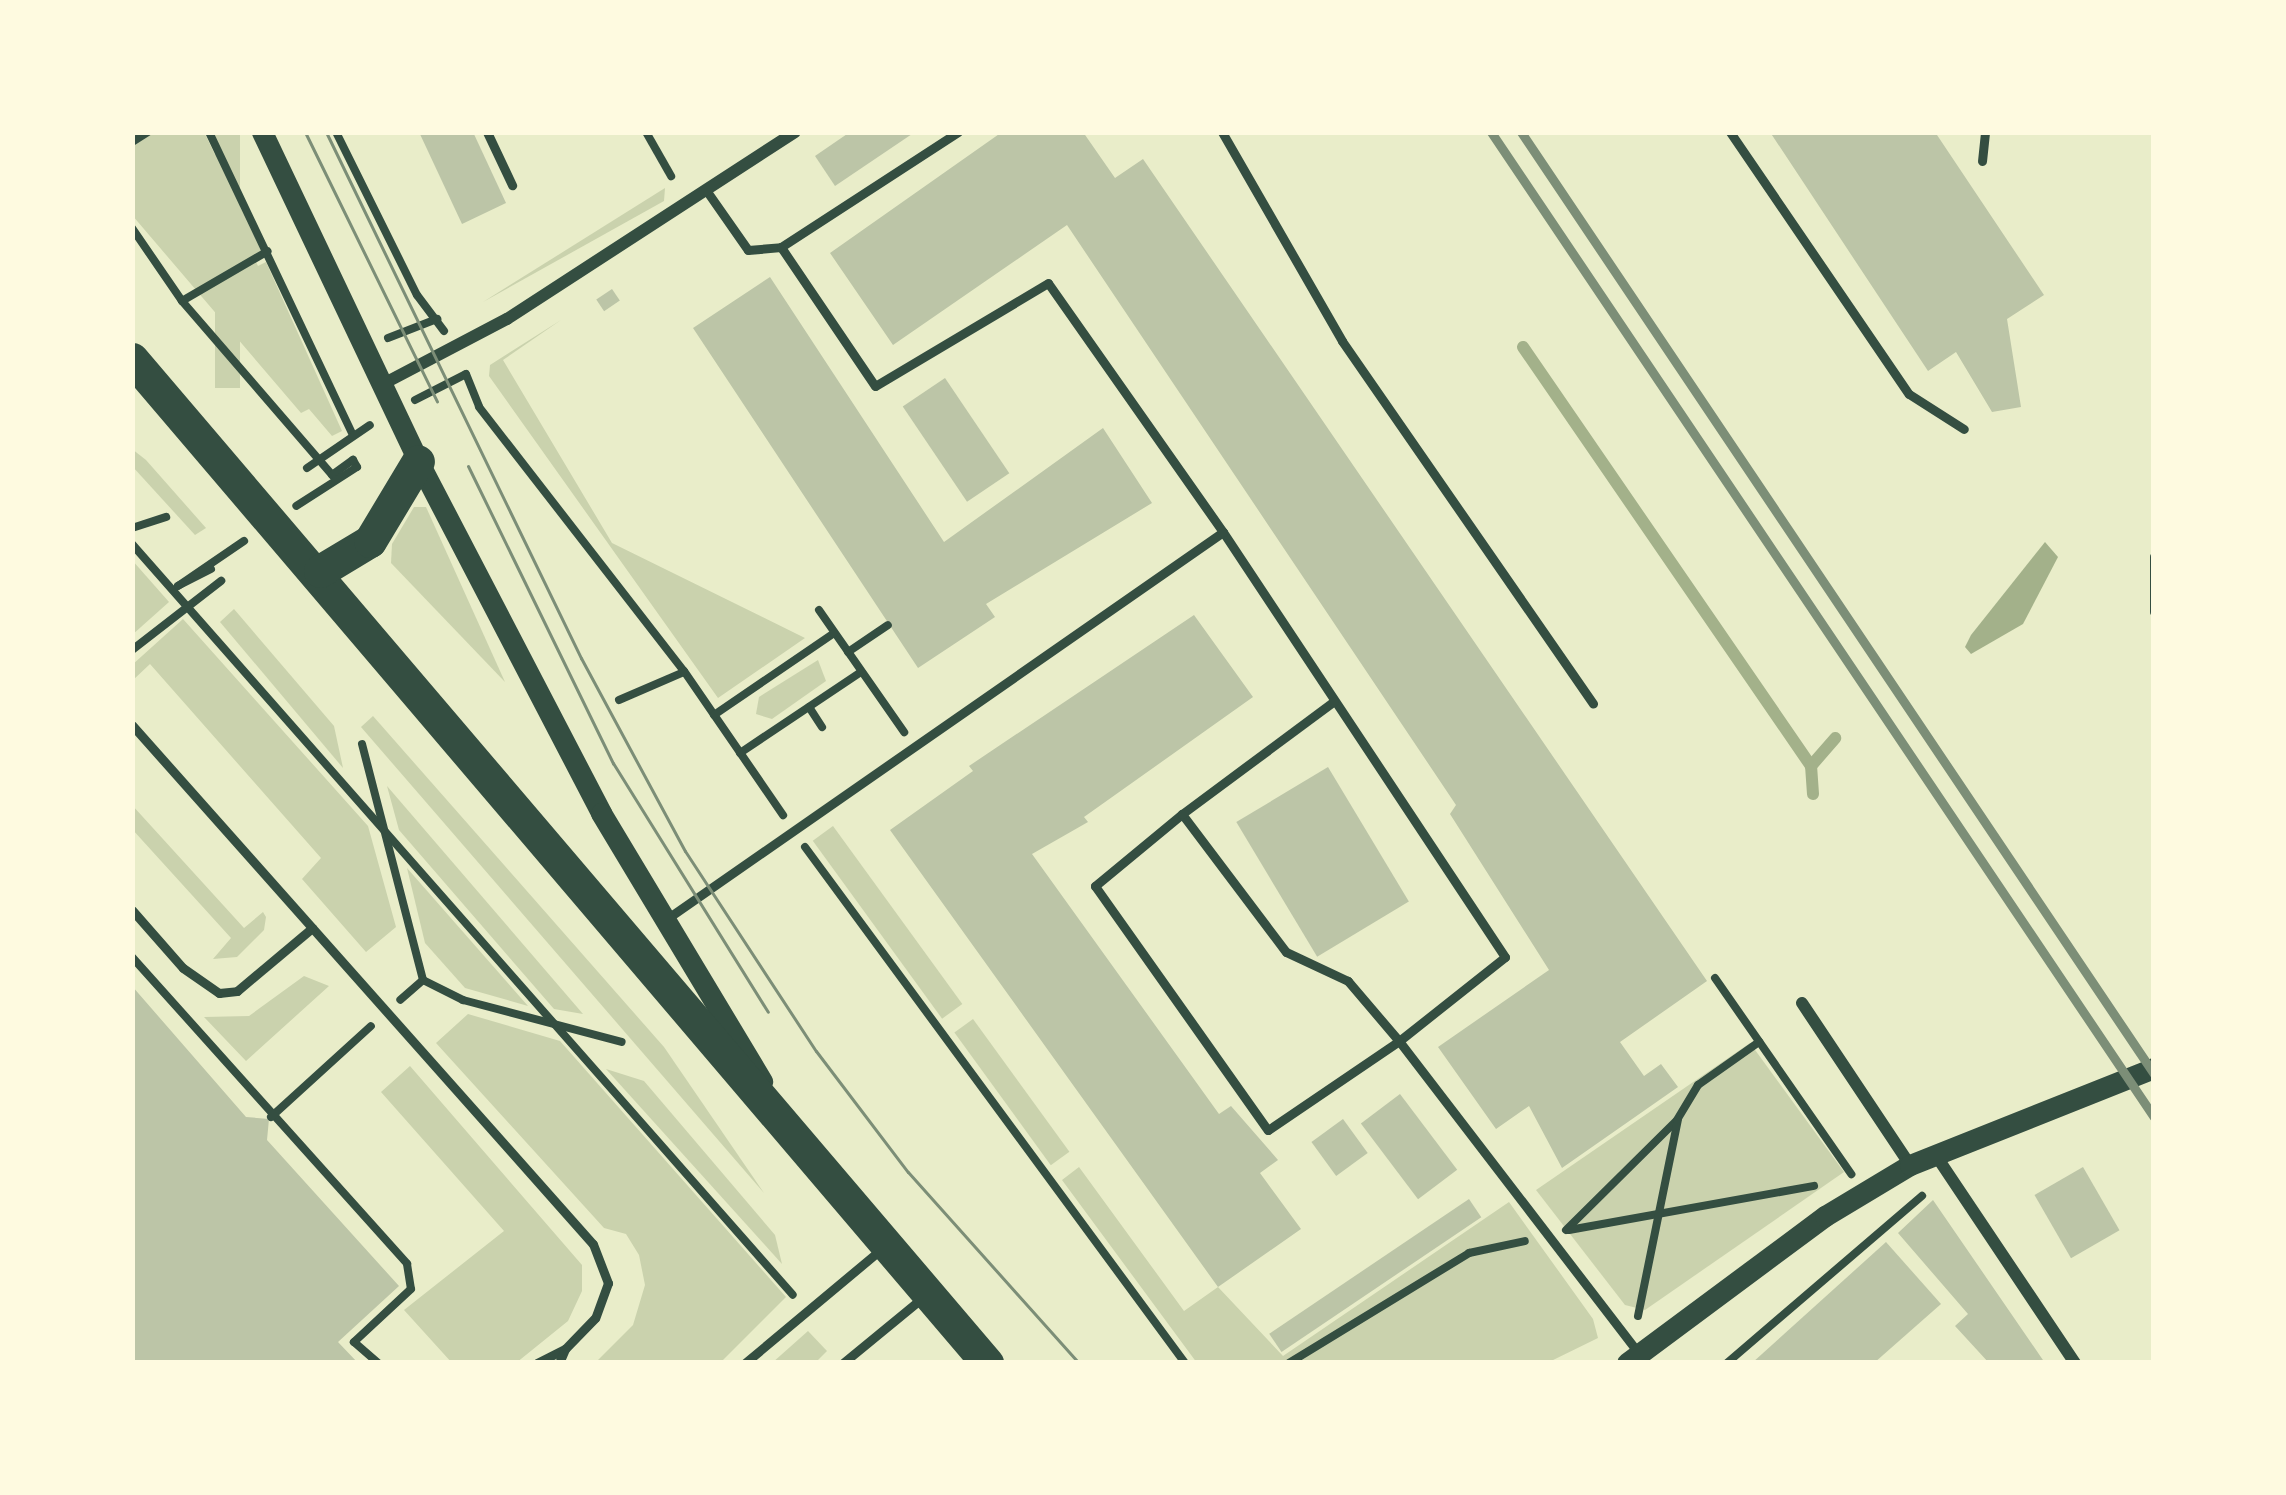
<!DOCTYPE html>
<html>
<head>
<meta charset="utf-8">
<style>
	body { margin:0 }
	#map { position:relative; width:2286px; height:1495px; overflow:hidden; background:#e9edc9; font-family:"Roboto Serif",serif }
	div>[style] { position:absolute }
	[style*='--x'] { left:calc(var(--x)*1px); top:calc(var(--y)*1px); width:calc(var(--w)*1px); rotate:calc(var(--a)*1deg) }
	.green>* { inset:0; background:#cad2ad; transform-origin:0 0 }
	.water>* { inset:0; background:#a3b18a }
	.stream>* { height:12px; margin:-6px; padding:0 6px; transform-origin:6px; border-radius:6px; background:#a3b18a }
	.building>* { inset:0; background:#bcc5a7; transform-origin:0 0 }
	.path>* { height:8px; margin:-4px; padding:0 4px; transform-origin:4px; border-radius:4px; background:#344e41 }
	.service>* { height:9px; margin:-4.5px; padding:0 4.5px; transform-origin:4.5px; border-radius:4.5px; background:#344e41 }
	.minor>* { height:12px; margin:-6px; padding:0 6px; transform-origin:6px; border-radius:6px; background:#344e41 }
	.tertiary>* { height:21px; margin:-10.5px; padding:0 10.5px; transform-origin:10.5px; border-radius:10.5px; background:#344e41 }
	.trunk>* { height:33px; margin:-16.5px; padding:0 16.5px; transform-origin:16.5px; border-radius:16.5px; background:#344e41 }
	.tram>* { height:3px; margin:-1.5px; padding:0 1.5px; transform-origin:1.5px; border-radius:1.5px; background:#7c8e77 }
	.rail>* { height:9px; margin:-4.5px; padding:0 4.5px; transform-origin:4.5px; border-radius:4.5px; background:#7c8e77 }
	span { translate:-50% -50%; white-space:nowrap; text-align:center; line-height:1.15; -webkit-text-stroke:10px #fefae0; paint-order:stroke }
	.frame { position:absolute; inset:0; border:135px solid #fefae0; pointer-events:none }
</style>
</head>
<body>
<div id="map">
	<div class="green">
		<i style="clip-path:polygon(132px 132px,204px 132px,261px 250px,253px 256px,258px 266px,266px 262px,342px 431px,332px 436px,309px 409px,301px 413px,132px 215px)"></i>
		<i style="left:215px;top:132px;width:25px;height:256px"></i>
		<i style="clip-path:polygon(665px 188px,664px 201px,483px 302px)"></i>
		<i style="clip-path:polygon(561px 320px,503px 360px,612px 543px,805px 638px,718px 698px,489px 376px,490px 365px)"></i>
		<i style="clip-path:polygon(132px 449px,146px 460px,206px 528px,195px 535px,132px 466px)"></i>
		<i style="clip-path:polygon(414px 507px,426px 507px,505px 682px,391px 563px,392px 544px)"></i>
		<i style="clip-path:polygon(132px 560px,169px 602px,132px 635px)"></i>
		<i style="clip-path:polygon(234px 609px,334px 726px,343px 768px,220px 622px)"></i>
		<i style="clip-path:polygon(183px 619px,368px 826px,396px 927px,366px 952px,302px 879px,321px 858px,150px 664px,132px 681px,132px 665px)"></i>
		<i style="clip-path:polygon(818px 660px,826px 681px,772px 719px,756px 714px,759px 697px)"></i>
		<i style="clip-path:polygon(373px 716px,664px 1047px,764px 1193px,361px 727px)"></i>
		<i style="clip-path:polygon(387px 786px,583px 1014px,554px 1009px,399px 830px)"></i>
		<i style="clip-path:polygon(132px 805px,244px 928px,263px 912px,266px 917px,264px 930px,237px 957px,213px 959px,231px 938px,132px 829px)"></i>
		<i style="left:833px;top:826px;width:220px;height:25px;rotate:54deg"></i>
		<i style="clip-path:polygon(407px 868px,528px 1006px,465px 988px,425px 943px)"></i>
		<i style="clip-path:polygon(304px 976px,329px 986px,246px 1061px,204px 1017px,249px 1016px)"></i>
		<i style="clip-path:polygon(468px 1014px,560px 1041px,786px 1297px,720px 1363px,595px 1363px,633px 1325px,645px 1285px,639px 1255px,626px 1234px,604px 1228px,436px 1043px)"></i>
		<i style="left:973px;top:1019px;width:164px;height:23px;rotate:54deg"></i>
		<i style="clip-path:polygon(1750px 1043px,1844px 1172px,1645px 1310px,1625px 1305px,1536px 1190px)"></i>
		<i style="clip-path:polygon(410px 1066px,582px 1265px,582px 1291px,568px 1321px,516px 1363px,452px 1363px,404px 1310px,504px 1231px,381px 1092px)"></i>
		<i style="clip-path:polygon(606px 1069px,644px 1081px,775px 1235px,782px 1264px)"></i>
		<i style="clip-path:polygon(1079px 1167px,1184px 1311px,1218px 1287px,1283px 1356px,1509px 1202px,1593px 1319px,1598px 1338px,1547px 1363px,1197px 1363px,1062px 1180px)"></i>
		<i style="clip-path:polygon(808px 1331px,827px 1351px,815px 1363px,772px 1363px)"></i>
	</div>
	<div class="water">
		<i style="clip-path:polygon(2045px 542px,2058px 557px,2023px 624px,1971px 654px,1965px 647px,1971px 635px)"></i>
	</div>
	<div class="stream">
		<i style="--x:1523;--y:347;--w:508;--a:55.5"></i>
		<i style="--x:1813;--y:794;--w:28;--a:-94"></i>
		<i style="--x:1811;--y:766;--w:37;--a:-49"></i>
	</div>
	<div class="building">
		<i style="clip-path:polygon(419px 132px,473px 132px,506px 203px,462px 224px)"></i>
		<i style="clip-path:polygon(850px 132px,915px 132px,835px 186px,815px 156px)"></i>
		<i style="clip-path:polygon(1002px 132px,1083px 132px,1115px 178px,1143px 159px,1707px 981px,1620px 1042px,1644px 1076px,1661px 1064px,1678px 1087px,1562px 1168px,1529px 1106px,1496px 1129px,1438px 1047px,1549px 970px,1450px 814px,1456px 805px,1067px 225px,893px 345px,830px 253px)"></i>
		<i style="clip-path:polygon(1770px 132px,1935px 132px,2044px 295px,2007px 319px,2021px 407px,1992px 412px,1956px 352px,1928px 371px)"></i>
		<i style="clip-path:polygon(770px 277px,944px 542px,1103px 428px,1152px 503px,986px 604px,995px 617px,918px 668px,693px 328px)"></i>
		<i style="left:612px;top:289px;width:14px;height:19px;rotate:56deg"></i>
		<i style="left:945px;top:378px;width:115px;height:51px;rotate:56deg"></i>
		<i style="clip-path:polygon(1194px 615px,1253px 697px,1084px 817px,1088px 822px,1032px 854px,1219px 1114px,1231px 1106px,1278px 1160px,1260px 1173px,1301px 1229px,1218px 1287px,890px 830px,973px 771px,969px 766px)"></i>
		<i style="left:1328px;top:767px;width:157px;height:107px;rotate:59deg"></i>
		<i style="clip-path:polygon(132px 986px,246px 1117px,269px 1119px,267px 1140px,399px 1286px,338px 1342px,358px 1363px,132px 1363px)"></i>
		<i style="left:1400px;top:1094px;width:95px;height:49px;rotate:53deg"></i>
		<i style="left:1343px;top:1119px;width:42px;height:39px;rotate:54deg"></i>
		<i style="left:2083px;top:1167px;width:73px;height:56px;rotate:60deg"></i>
		<i style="left:1469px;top:1199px;width:22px;height:241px;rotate:56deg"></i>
		<i style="clip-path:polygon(1933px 1200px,2045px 1363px,1989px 1363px,1955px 1326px,1968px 1314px,1898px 1233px)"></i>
		<i style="clip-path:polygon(1886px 1242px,1941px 1304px,1874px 1363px,1752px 1363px)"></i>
	</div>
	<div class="path">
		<i style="--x:209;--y:132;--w:335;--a:64.6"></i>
		<i style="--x:336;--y:132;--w:182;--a:63.6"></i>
		<i style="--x:417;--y:295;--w:45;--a:53.1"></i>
		<i style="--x:646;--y:132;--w:51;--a:60.4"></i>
		<i style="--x:132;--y:142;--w:19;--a:-32"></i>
		<i style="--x:132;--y:228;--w:88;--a:55.6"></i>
		<i style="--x:182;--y:301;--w:230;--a:49.2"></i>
		<i style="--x:332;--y:475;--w:26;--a:-36"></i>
		<i style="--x:353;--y:460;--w:8;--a:60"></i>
		<i style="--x:357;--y:467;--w:72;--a:147.4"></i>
		<i style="--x:182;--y:301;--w:99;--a:-30.2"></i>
		<i style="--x:388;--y:338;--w:53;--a:-21.2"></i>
		<i style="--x:415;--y:400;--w:57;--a:-27"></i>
		<i style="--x:466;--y:374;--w:35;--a:68"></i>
		<i style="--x:479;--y:407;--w:334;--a:52.2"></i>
		<i style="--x:684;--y:671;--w:175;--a:55.5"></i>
		<i style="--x:307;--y:468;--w:76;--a:-34.3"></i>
		<i style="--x:132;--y:528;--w:36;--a:-18"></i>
		<i style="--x:132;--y:544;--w:1000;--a:48.65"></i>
		<i style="--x:2154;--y:557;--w:55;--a:90"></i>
		<i style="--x:211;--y:569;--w:37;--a:153"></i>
		<i style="--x:178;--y:586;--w:80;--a:-34.3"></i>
		<i style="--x:819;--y:610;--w:149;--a:55.1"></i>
		<i style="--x:132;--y:650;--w:113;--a:-37.8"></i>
		<i style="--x:848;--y:652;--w:48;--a:-34"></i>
		<i style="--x:619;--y:700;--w:71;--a:-23.3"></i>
		<i style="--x:809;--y:707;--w:24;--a:57"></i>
		<i style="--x:714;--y:715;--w:145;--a:-34.3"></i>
		<i style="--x:362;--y:744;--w:244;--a:75.5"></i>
		<i style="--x:423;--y:980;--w:30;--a:139"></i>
		<i style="--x:740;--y:753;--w:146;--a:-33.8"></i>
		<i style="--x:805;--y:847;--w:641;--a:53.63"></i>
		<i style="--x:132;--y:957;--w:412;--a:48.1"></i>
		<i style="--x:407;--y:1264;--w:25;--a:81"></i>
		<i style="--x:411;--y:1289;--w:78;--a:137.1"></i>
		<i style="--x:354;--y:1342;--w:32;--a:41"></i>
		<i style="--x:1715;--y:978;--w:239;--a:55.2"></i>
		<i style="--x:423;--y:980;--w:45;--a:26.6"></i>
		<i style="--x:463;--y:1000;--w:164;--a:14.8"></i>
		<i style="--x:271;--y:1117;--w:135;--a:-42.3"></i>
		<i style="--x:1566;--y:1230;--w:156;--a:-44.7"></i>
		<i style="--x:1677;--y:1120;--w:41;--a:-59"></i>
		<i style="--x:1698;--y:1085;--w:75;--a:-35.2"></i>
		<i style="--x:1569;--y:1230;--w:249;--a:-10.2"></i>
		<i style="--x:1638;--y:1316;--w:200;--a:-78.5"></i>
		<i style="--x:1289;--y:1363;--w:211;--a:-31.4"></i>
		<i style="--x:1469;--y:1253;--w:57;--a:-12.1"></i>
		<i style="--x:1727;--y:1363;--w:257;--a:-40.6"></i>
	</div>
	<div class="service">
		<i style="--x:487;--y:132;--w:59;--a:64.7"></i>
		<i style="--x:1222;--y:132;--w:241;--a:60.1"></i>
		<i style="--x:1342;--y:341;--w:441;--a:55.3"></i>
		<i style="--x:1730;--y:132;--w:317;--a:55.7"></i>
		<i style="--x:1909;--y:394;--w:65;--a:32.5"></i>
		<i style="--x:1982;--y:161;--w:29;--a:-84"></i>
		<i style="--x:706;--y:190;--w:73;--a:55"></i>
		<i style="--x:748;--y:250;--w:33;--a:-5"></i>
		<i style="--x:1223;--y:532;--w:510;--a:56.43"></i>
		<i style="--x:1505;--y:957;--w:135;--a:141.6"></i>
		<i style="--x:1399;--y:1041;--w:394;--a:52.5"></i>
		<i style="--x:132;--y:725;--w:694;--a:48.39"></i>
		<i style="--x:593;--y:1244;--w:42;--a:69"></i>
		<i style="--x:608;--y:1283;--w:37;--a:110"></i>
		<i style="--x:595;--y:1318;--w:43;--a:134.1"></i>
		<i style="--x:1182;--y:814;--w:113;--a:140.4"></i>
		<i style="--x:1095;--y:886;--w:299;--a:54.7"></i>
		<i style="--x:1268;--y:1130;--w:158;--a:-34.2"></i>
		<i style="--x:1399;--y:1041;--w:79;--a:-130.4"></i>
		<i style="--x:1348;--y:981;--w:68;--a:-154.9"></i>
		<i style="--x:1286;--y:952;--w:173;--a:-127"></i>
		<i style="--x:1182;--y:814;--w:189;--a:-36.6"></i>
		<i style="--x:132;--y:910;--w:77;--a:48.7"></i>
		<i style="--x:183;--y:968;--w:44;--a:34.8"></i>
		<i style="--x:219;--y:993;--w:18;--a:-6"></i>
		<i style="--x:237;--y:991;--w:98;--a:-40"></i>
		<i style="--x:668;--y:918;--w:676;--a:-34.82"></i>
		<i style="--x:1223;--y:532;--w:304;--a:-125.1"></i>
		<i style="--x:1048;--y:283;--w:201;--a:149.2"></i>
		<i style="--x:875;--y:386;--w:168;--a:-124.1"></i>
		<i style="--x:781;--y:247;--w:211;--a:-33"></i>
		<i style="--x:537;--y:1363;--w:31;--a:-27"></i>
		<i style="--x:565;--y:1349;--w:15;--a:113"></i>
		<i style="--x:745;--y:1363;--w:176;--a:-39.9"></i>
		<i style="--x:843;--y:1363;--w:102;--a:-39.4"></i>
	</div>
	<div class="minor">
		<i style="--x:383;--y:384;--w:140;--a:-27.7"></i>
		<i style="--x:507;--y:319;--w:343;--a:-33"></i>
		<i style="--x:1802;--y:1003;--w:195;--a:56.3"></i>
		<i style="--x:1935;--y:1154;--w:252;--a:56.2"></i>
	</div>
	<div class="tertiary">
		<i style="--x:262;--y:132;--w:364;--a:64.6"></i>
		<i style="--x:418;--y:461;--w:397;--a:62.5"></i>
		<i style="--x:601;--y:813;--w:313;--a:59"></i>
		<i style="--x:1627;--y:1363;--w:247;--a:-36.6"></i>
		<i style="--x:1825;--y:1216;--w:99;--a:-31"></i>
		<i style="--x:1910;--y:1165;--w:263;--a:-21.7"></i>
	</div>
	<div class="trunk">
		<i style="--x:132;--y:359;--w:1319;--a:49.58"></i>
		<i style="--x:320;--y:571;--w:58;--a:-31"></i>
		<i style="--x:370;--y:541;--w:93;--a:-59"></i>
	</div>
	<div class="tram">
		<i style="--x:305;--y:132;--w:300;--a:63.9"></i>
		<i style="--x:326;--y:132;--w:585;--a:64.14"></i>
		<i style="--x:581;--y:658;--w:219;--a:61.7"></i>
		<i style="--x:685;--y:851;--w:239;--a:56.8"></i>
		<i style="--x:816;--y:1051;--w:152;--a:52.8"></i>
		<i style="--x:908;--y:1172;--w:256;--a:48.2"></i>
		<i style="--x:468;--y:466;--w:331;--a:64"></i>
		<i style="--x:613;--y:763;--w:293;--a:58.1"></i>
	</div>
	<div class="rail">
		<i style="--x:1491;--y:132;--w:1187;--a:56.06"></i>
		<i style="--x:1521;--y:132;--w:1135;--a:56.1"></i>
	</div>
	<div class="frame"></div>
</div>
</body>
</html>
